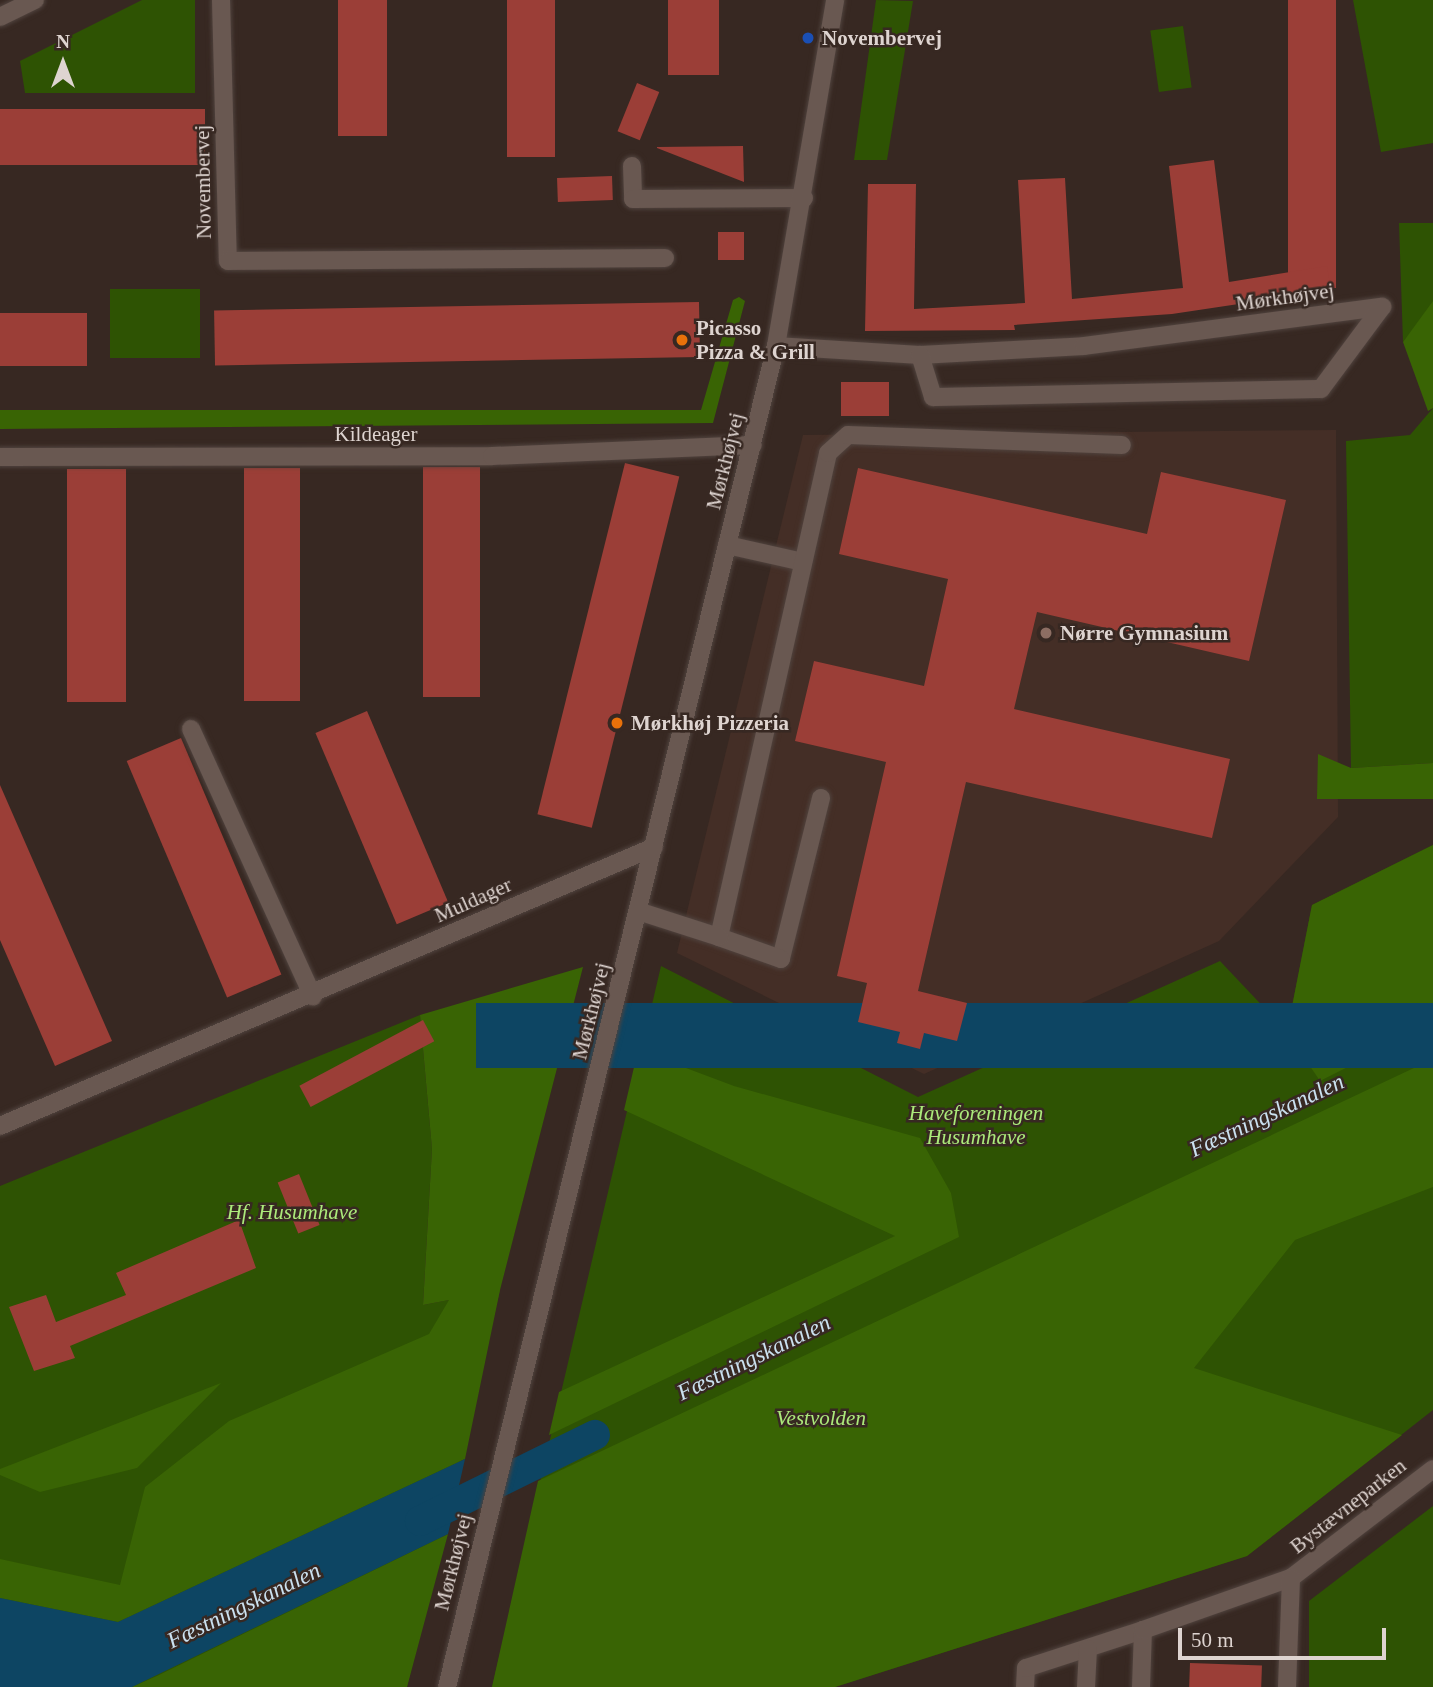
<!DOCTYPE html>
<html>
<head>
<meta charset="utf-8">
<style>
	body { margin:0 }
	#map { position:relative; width:1433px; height:1687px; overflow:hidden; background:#372822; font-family:"Times New Roman",serif }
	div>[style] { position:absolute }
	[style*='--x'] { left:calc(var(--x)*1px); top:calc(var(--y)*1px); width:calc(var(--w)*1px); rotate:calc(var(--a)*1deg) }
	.built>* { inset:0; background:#442e26 }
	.green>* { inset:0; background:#2e5303; transform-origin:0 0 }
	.forest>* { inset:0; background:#396404 }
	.water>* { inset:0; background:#0d4563; transform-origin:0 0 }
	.canal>* { height:30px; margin:-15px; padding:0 15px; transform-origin:15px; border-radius:15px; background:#0d4563 }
	.building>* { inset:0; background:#9b3e37; transform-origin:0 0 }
	.roads { filter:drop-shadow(0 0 2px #50433e) drop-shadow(0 0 2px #50433e) }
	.minor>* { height:18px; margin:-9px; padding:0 9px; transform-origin:9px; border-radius:9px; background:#695851 }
	.dots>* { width:19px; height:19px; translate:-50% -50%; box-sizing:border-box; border:4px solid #372822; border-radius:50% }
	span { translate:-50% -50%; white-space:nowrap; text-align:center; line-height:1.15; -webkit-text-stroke:5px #372822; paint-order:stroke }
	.poi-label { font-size:21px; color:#ded4d0; font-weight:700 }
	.left { translate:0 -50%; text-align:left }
	.street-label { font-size:21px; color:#ded4d0 }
	.park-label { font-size:21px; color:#acea7b; font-style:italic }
	.water-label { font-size:23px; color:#cbe1f0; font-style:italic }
	.north { position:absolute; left:28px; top:28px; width:70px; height:70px; -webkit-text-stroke:5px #372822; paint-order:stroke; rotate:0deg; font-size:19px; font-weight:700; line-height:28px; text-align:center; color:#ded4d0 }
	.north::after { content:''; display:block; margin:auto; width:24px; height:32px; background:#ded4d0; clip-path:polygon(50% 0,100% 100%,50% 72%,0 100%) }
	.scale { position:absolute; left:1178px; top:1628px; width:208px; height:32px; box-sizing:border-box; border:4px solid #ded4d0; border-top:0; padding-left:9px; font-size:21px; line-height:24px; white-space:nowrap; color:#ded4d0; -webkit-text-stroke:5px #372822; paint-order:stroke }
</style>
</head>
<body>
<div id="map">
	<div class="built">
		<i style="clip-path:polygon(1336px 430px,1338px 817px,1219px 941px,924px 1074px,677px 953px,803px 435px)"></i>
	</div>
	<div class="green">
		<i style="clip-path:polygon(142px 0,195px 0,195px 93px,25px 93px,20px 61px)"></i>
		<i style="clip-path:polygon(876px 0,913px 1px,887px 160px,854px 160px)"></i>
		<i style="clip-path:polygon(1353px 0,1433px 0,1433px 143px,1381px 152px)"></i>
		<i style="left:1183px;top:26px;width:62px;height:33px;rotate:82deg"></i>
		<i style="clip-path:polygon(1399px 223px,1433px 223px,1433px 304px,1403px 342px)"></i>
		<i style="left:200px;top:289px;width:69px;height:90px;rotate:90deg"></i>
		<i style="clip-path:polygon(1433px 408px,1433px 763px,1351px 768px,1346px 441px,1410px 435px)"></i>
		<i style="clip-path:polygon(1433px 845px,1433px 1410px,1247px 1556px,835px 1687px,492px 1687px,661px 966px,918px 1097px,1220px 961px,1287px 1032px,1312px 905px)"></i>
		<i style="clip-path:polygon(420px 1015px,432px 1149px,423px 1305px,500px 1290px,407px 1687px,0 1687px,0 1186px)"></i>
		<i style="clip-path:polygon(1433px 1506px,1433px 1687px,1309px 1687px,1309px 1601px)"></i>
	</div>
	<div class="forest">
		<i style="clip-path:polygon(739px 297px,745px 301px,713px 423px,0 429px,0 410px,701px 410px,733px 300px)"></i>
		<i style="clip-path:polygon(1433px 301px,1433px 408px,1428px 411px,1403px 342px)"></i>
		<i style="clip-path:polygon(1318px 754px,1351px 768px,1433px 763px,1433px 799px,1317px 799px)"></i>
		<i style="clip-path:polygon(1433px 845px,1433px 1024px,1320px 1081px,1287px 1032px,1312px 905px)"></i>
		<i style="clip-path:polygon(583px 967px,500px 1290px,465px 1459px,118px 1622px,0 1598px,0 1559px,120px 1585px,145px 1487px,229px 1421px,429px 1334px,449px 1300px,423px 1305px,432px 1149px,420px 1015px)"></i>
		<i style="clip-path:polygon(638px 1050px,734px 1086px,920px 1138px,951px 1193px,959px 1237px,549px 1435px,559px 1392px,895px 1236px,624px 1110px)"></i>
		<i style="clip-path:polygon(1433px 1059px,1433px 1187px,1295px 1240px,1194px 1368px,1402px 1435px,1247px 1556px,835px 1687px,492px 1687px,538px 1481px)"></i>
		<i style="clip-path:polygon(221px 1383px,137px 1468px,40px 1492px,0 1475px,0 1469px)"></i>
		<i style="clip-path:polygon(448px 1534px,407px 1687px,132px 1687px,157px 1676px)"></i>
	</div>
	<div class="water">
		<i style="left:1433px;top:1003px;width:65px;height:957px;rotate:90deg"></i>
		<i style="clip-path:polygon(465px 1459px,448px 1534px,132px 1687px,0 1687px,0 1598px,118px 1622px)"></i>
	</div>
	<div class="canal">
		<i style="--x:420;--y:1521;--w:195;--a:-26.2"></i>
	</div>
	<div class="building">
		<i style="left:338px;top:0;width:49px;height:136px"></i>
		<i style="left:507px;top:0;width:48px;height:157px"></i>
		<i style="left:668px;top:0;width:51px;height:75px"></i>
		<i style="left:1288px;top:0;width:48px;height:288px"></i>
		<i style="left:637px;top:83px;width:24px;height:52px;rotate:22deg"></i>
		<i style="left:205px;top:109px;width:56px;height:205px;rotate:90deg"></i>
		<i style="clip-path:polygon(743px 146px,744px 182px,657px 148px,657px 147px)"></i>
		<i style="clip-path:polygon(1214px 160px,1229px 282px,1327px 266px,1331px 290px,1172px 314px,1014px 325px,1015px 330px,865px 331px,868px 184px,916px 184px,914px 309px,1025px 303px,1018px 180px,1065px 178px,1072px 299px,1183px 288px,1169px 166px)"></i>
		<i style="left:612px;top:176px;width:24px;height:55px;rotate:88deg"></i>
		<i style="left:718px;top:232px;width:26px;height:28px"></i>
		<i style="left:699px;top:302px;width:55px;height:485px;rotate:89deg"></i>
		<i style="left:0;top:313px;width:87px;height:53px"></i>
		<i style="left:841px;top:382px;width:48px;height:34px"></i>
		<i style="left:625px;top:463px;width:56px;height:362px;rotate:14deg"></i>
		<i style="left:480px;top:467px;width:230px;height:57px;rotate:90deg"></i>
		<i style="left:244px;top:468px;width:56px;height:233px"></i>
		<i style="clip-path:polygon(858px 468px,1147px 534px,1161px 472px,1286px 500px,1249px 661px,1037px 612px,1014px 709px,1230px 759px,1212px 838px,966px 782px,918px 991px,967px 1003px,957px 1041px,924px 1033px,920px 1049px,897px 1043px,900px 1032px,858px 1022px,867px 983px,837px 976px,886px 762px,795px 741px,814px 661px,924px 686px,948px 579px,839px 554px)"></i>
		<i style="left:67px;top:469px;width:59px;height:233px"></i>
		<i style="left:367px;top:711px;width:208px;height:56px;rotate:67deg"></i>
		<i style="left:181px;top:738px;width:257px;height:59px;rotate:67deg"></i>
		<i style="clip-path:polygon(0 785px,112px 1041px,55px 1066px,0 940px)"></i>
		<i style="left:423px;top:1020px;width:24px;height:140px;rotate:62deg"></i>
		<i style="left:299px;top:1174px;width:55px;height:23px;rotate:68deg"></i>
		<i style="clip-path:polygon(239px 1220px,256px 1268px,70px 1346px,75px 1358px,34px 1371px,9px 1307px,46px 1295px,56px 1322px,126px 1295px,116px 1273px)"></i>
		<i style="left:1190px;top:1663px;width:72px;height:24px;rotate:2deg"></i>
	</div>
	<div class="roads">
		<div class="minor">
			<i style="--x:221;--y:0;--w:261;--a:88.5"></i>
			<i style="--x:228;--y:261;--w:437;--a:-0.4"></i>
			<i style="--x:0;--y:17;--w:39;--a:-26"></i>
			<i style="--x:632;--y:166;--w:33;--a:88"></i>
			<i style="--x:633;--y:199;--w:171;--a:-0.3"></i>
			<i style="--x:776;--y:346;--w:144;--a:3.6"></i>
			<i style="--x:920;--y:355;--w:164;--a:-3.1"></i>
			<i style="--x:1084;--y:346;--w:301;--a:-7.5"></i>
			<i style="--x:920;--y:355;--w:44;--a:72.8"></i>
			<i style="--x:933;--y:397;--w:388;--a:-1.2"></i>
			<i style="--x:1321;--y:389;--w:102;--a:-53.4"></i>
			<i style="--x:0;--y:457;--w:492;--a:-0.1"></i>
			<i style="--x:492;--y:456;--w:261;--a:-2.4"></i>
			<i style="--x:727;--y:545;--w:78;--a:12.6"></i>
			<i style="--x:191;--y:729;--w:294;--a:65.5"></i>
			<i style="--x:821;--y:798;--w:166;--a:104"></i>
			<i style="--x:781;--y:959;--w:66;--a:-160.5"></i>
			<i style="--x:719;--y:937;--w:496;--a:-77.3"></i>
			<i style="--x:828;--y:453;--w:27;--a:-42"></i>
			<i style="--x:848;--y:435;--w:274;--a:2.1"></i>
			<i style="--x:638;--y:911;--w:85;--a:17.8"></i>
			<i style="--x:0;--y:1126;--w:711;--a:-23.1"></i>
			<i style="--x:447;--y:1687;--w:1381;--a:-76.22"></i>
			<i style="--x:776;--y:346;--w:351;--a:-80.3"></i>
			<i style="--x:1025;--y:1687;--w:19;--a:-87"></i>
			<i style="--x:1026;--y:1668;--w:123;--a:-18"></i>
			<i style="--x:1086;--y:1687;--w:38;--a:-87"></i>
			<i style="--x:1141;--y:1687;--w:57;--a:-88"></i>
			<i style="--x:1143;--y:1630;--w:157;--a:-19.4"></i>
			<i style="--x:1291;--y:1578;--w:179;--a:-37.5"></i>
			<i style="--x:1287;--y:1687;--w:109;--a:-87.9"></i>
		</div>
	</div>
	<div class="dots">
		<i style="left:808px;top:38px;background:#1a4fb4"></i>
		<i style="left:682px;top:340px;background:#e8710a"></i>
		<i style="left:1046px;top:633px;background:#8d6e63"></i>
		<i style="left:617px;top:723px;background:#e8710a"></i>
	</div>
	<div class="poi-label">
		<span class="left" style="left:822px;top:38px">Novembervej</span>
		<span class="left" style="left:696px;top:340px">Picasso<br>Pizza &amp; Grill</span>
		<span class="left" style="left:1060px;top:633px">Nørre Gymnasium</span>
		<span class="left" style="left:631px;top:723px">Mørkhøj Pizzeria</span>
	</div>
	<div class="street-label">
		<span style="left:203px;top:182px;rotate:-91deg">Novembervej</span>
		<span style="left:1285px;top:297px;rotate:-8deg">Mørkhøjvej</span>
		<span style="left:376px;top:434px">Kildeager</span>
		<span style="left:725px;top:461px;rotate:-76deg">Mørkhøjvej</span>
		<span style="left:473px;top:900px;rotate:-24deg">Muldager</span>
		<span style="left:591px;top:1011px;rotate:-76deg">Mørkhøjvej</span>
		<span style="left:1348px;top:1506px;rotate:-38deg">Bystævneparken</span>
		<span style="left:453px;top:1562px;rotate:-76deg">Mørkhøjvej</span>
	</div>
	<div class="park-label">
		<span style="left:976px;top:1125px">Haveforeningen<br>Husumhave</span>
		<span style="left:292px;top:1212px">Hf. Husumhave</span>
		<span style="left:821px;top:1418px">Vestvolden</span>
	</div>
	<div class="water-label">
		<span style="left:1267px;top:1116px;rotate:-25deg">Fæstningskanalen</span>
		<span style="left:754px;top:1358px;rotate:-26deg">Fæstningskanalen</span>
		<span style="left:244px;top:1606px;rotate:-26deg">Fæstningskanalen</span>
	</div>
	<div class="north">N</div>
	<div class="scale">50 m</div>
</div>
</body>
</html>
